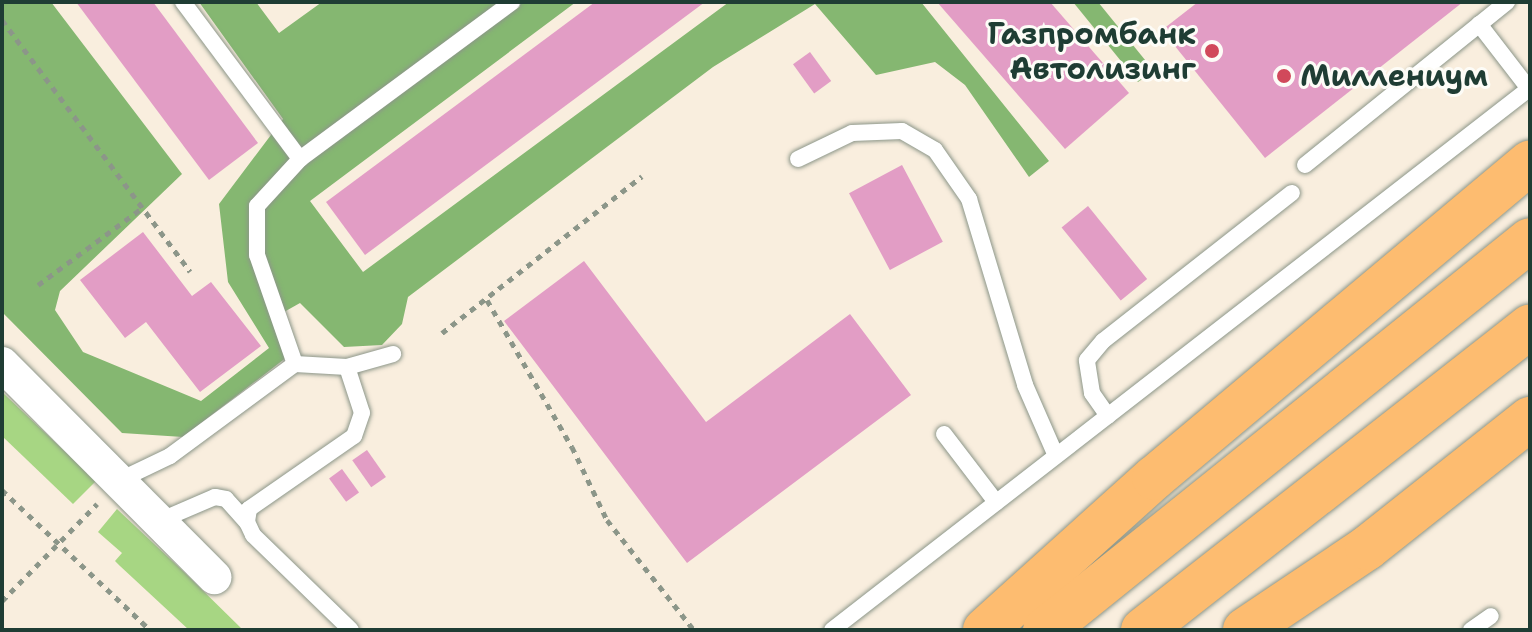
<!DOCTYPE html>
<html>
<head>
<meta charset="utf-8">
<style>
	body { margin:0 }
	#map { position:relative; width:1532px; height:632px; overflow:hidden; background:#f9eede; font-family:"Shantell Sans",sans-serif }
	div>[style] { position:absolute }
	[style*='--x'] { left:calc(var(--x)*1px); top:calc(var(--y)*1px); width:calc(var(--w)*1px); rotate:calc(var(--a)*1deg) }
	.green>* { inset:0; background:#a7d683 }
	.forest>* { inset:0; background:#85b771 }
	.building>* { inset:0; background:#e29dc5; transform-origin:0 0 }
	.path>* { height:5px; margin-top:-2.5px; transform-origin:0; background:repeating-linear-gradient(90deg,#8c9689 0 6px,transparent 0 12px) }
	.roads { filter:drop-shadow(0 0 2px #8c9689) drop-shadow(0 0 2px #8c9689) }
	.lane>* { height:16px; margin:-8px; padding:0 8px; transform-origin:8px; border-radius:8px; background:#fff }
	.street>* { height:34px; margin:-17px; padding:0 17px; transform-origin:17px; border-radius:17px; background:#fff }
	.primary>* { height:44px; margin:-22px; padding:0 22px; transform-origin:22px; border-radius:22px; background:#fdbc70 }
	.dots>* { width:22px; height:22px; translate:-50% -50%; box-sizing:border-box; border:4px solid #fdfcf7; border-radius:50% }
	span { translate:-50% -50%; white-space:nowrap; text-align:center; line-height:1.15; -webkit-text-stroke:6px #fdfcf7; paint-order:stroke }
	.poi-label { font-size:30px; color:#1f3d34; font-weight:700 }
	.right { translate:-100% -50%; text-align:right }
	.left { translate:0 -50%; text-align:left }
	.frame { position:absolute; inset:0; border:4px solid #1f3d34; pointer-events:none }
</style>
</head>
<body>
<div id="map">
	<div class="green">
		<i style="clip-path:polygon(2px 392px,96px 481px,73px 504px,2px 436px)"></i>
		<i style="clip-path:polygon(117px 509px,185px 573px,243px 630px,189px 630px,120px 566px,115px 561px,122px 553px,98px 532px)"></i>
	</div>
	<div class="forest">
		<i style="clip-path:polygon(2px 2px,51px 2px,182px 174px,60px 291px,55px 310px,83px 352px,201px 401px,269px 348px,228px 282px,219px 204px,283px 119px,199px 2px,256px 2px,279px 33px,322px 2px,576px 2px,310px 201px,363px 272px,729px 2px,921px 2px,1049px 161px,1029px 177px,965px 85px,935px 62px,876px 75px,815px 4px,713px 67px,408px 297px,402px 324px,382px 345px,344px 347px,300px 303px,284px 312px,287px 357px,183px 437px,122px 433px,2px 312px)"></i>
		<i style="clip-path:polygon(1073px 2px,1098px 2px,1154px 71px,1138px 82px)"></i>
	</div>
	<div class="building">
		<i style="clip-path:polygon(76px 2px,153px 2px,258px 143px,209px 180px)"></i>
		<i style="clip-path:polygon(595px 2px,705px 2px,365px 255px,326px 202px)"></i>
		<i style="clip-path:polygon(937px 2px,1050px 2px,1129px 93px,1065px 149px)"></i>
		<i style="clip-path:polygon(1198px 2px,1463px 2px,1265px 158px,1162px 30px)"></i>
		<i style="left:810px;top:52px;width:36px;height:21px;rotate:54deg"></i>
		<i style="left:902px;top:165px;width:87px;height:60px;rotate:62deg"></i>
		<i style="left:1088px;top:206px;width:94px;height:34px;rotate:51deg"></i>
		<i style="clip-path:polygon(143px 232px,192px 296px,211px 282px,261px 346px,200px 392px,146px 322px,125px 338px,80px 280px)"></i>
		<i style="clip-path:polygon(584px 261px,706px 422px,850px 314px,911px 395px,687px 563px,504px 321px)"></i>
		<i style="left:367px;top:450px;width:33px;height:18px;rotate:55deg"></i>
		<i style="left:342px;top:469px;width:29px;height:16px;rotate:54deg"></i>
	</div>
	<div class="path">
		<i style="--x:2;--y:20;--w:314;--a:53.2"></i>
		<i style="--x:38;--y:285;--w:129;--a:-36.5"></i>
		<i style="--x:487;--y:300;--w:170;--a:60"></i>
		<i style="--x:572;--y:447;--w:81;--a:64.4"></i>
		<i style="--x:607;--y:520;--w:140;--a:51.7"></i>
		<i style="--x:442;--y:333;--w:254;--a:-38.1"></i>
		<i style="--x:2;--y:490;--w:204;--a:43.4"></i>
		<i style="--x:2;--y:601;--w:136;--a:-45.6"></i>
	</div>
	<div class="roads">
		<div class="lane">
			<i style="--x:183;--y:2;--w:196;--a:53.3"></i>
			<i style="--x:1479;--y:24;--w:82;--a:52.4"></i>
			<i style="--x:798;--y:159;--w:60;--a:-25.7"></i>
			<i style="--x:852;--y:133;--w:50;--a:-2.3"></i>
			<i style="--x:902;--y:131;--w:38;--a:30"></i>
			<i style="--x:935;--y:150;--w:60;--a:55.2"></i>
			<i style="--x:969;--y:199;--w:194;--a:73.2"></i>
			<i style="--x:1025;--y:385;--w:77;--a:66.4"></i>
			<i style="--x:1305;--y:165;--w:260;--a:-38.9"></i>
			<i style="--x:295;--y:364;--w:115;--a:-109.2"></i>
			<i style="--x:257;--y:255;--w:49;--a:-90"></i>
			<i style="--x:257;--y:206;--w:64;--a:-47.5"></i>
			<i style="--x:300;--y:159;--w:264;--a:-36.5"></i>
			<i style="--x:347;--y:367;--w:48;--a:71.9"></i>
			<i style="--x:362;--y:413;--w:24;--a:109"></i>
			<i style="--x:354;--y:436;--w:128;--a:145.2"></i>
			<i style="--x:249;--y:509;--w:13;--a:99"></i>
			<i style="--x:247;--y:522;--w:14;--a:65"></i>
			<i style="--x:253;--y:535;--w:136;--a:44.1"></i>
			<i style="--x:1108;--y:416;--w:28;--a:-125"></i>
			<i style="--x:1092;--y:393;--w:33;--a:-99"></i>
			<i style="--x:1087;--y:360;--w:25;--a:-50"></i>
			<i style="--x:1103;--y:341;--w:240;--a:-38.1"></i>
			<i style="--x:944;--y:434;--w:86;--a:52.6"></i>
			<i style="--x:120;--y:480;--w:55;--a:-25.6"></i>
			<i style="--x:170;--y:456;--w:155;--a:-36.4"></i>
			<i style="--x:295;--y:364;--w:52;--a:3.3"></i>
			<i style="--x:347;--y:367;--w:48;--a:-15.8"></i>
			<i style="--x:159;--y:521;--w:61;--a:-23.2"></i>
			<i style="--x:215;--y:497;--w:11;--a:10"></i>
			<i style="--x:226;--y:499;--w:31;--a:48"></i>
			<i style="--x:832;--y:630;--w:884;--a:-37.83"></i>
			<i style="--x:1471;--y:630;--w:24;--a:-35"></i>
		</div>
		<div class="street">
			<i style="--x:2;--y:364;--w:301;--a:45.1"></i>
		</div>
		<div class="primary">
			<i style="--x:985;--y:630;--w:227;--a:-42"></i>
			<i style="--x:1154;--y:478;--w:491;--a:-40"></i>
			<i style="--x:1045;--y:630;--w:622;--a:-38.8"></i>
			<i style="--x:1143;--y:630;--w:492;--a:-38.1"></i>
			<i style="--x:1245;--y:630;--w:147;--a:-33.9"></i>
			<i style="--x:1367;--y:548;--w:208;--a:-38.4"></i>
		</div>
	</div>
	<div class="dots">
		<i style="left:1212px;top:51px;background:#d1495b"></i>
		<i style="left:1284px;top:76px;background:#d1495b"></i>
	</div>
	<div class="poi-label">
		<span class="right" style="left:1196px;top:51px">Газпромбанк<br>Автолизинг</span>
		<span class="left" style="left:1300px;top:76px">Миллениум</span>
	</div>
	<div class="frame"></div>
</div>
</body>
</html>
